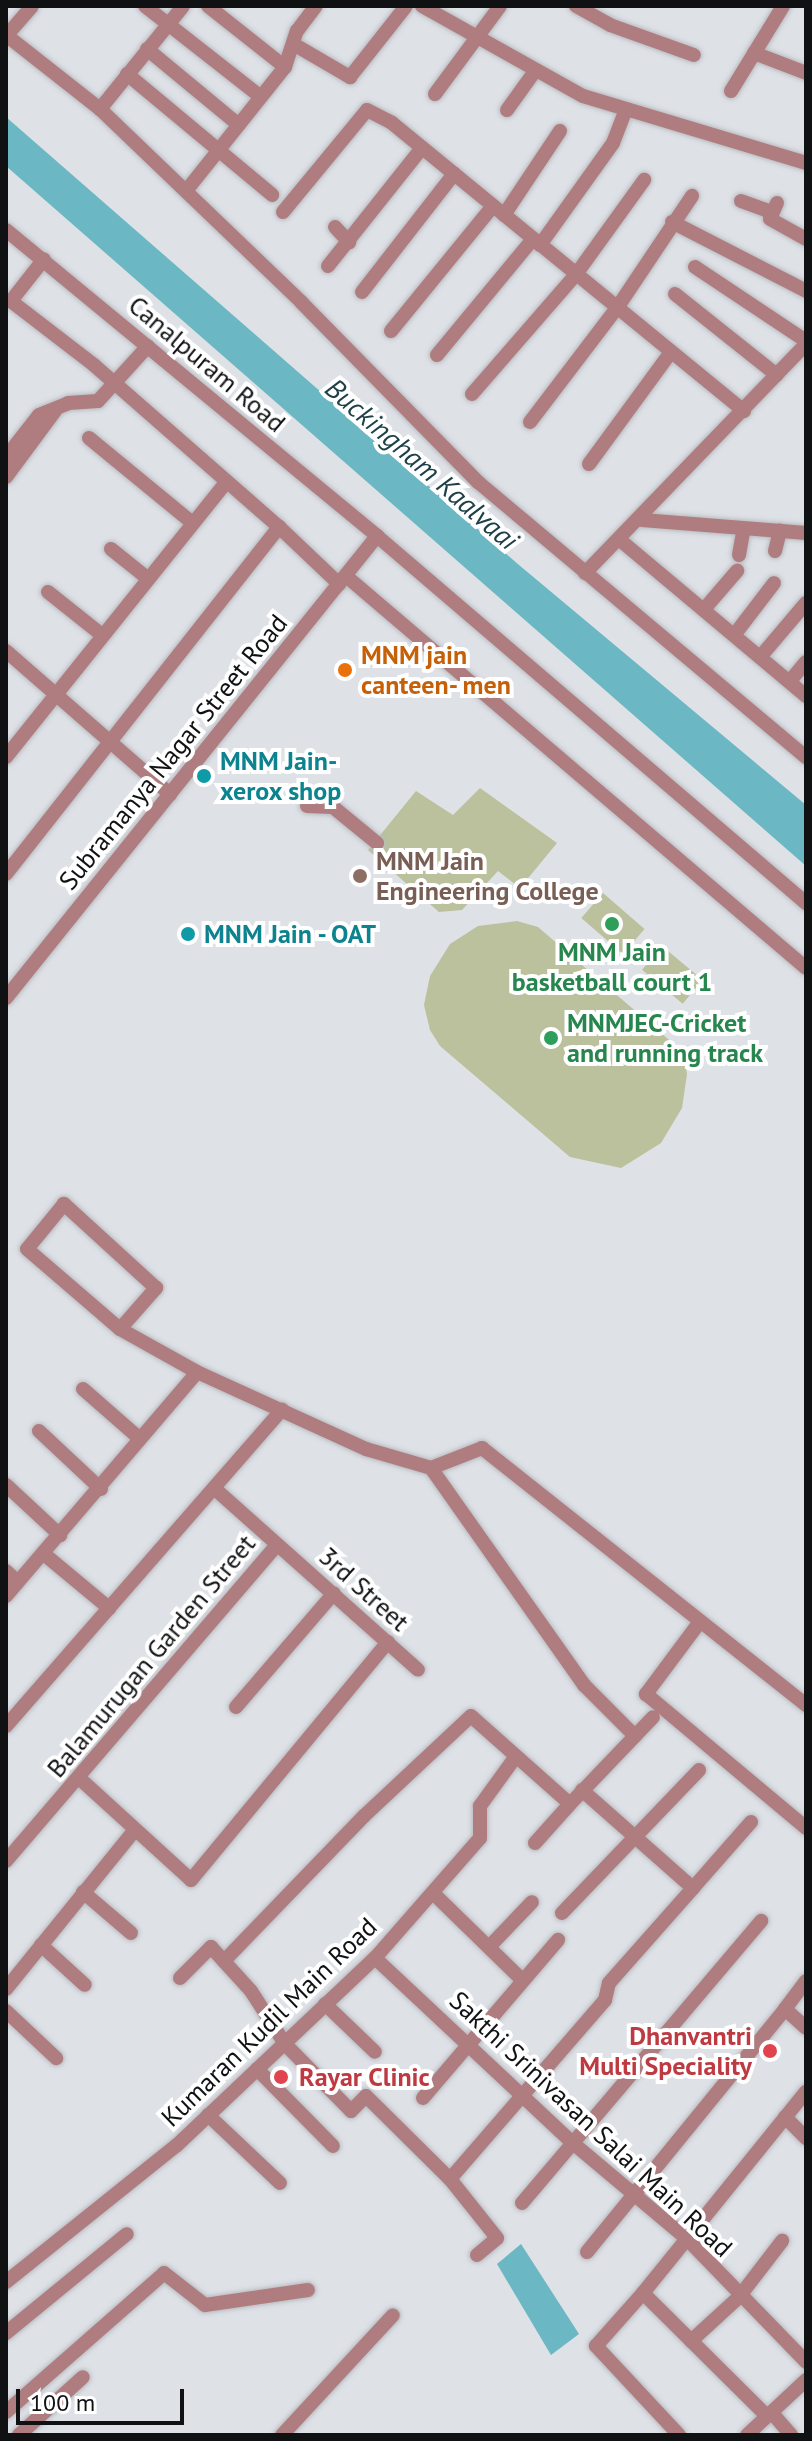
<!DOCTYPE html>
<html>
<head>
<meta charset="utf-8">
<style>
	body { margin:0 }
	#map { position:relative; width:812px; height:2441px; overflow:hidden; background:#dee1e6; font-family:"PT Sans",sans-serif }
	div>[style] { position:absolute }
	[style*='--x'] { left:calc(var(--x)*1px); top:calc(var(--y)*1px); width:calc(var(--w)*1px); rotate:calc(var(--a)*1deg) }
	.green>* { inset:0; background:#bac19c; transform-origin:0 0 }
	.water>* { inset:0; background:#6bb7c4 }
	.roads { filter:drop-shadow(0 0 2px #b9bcc0) drop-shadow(0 0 2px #b9bcc0) }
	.minor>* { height:14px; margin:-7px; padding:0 7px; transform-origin:7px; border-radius:7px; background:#af7d7f }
	.dots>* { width:22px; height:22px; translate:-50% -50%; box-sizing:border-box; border:4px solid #fff; border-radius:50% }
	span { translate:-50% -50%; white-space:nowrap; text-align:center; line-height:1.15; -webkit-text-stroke:8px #fff; paint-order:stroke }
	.street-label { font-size:26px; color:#101113 }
	.food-label { font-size:26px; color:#c56008; font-weight:700 }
	.left { translate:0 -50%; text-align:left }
	.culture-label { font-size:26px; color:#0d838f; font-weight:700 }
	.education-label { font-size:26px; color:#785e54; font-weight:700 }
	.leisure-label { font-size:26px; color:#27864d; font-weight:700 }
	.health-label { font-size:26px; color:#be3a42; font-weight:700 }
	.right { translate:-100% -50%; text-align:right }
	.water-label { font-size:28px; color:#1d4147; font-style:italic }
	.frame { position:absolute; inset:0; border:8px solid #101113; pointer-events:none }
	.scale { position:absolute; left:16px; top:2389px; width:168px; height:36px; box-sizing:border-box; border:4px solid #101113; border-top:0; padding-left:10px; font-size:24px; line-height:28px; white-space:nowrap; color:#101113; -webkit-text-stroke:6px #fff; paint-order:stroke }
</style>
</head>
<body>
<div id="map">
	<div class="green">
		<i style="clip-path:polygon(480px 788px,557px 843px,520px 888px,498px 871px,462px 910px,439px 912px,368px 850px,416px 791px,453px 815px)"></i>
		<i style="left:603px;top:893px;width:55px;height:33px;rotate:41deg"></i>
		<i style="clip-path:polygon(517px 921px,538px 927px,683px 1052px,687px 1074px,682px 1108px,661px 1143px,621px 1168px,570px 1157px,440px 1046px,430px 1030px,424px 1005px,430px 976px,450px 944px,478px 926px)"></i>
		<i style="left:662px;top:946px;width:53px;height:31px;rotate:40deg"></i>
	</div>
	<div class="water">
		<i style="clip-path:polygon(6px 117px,519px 565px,806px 805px,806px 866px,6px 166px)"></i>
		<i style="clip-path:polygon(521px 2244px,579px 2334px,551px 2355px,497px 2264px)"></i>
	</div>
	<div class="roads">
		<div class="minor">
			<i style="--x:145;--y:6;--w:147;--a:38.1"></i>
			<i style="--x:208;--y:6;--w:98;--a:38.4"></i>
			<i style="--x:422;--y:6;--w:184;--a:29.2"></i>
			<i style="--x:583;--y:96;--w:233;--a:16.7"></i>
			<i style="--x:576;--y:6;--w:39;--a:29"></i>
			<i style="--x:610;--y:25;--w:89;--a:19.7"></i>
			<i style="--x:6;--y:35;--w:120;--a:38.2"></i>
			<i style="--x:100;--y:109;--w:280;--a:43.8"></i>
			<i style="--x:302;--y:303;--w:251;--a:45.5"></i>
			<i style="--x:478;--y:482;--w:428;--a:40"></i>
			<i style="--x:7;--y:35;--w:38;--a:-49"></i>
			<i style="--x:295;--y:45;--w:64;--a:30.2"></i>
			<i style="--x:350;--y:77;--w:90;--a:-51.7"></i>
			<i style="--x:147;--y:49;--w:119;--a:39.6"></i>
			<i style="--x:754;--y:53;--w:56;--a:21"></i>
			<i style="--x:127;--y:74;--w:189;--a:39.8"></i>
			<i style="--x:731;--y:91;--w:100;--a:-58.5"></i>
			<i style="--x:435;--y:94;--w:109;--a:-53.5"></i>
			<i style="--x:100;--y:109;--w:132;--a:-51.1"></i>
			<i style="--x:507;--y:110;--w:48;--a:-54.3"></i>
			<i style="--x:186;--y:191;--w:159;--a:-51.4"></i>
			<i style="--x:285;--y:67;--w:38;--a:-72"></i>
			<i style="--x:297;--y:31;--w:31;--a:-53"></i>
			<i style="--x:741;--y:201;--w:32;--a:20"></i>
			<i style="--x:777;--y:203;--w:17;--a:114"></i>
			<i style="--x:770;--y:219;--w:41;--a:29.1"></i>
			<i style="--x:283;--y:212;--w:132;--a:-50.5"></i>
			<i style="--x:367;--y:110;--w:28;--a:27"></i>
			<i style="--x:392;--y:123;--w:455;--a:39.3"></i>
			<i style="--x:504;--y:215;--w:101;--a:-56.3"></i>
			<i style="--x:672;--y:222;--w:151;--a:27.2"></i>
			<i style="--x:335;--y:227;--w:21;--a:47"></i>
			<i style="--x:6;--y:230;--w:481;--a:39.5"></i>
			<i style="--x:377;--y:536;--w:565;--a:40.55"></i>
			<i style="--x:540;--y:245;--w:125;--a:-54.4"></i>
			<i style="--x:613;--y:143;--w:36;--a:-69"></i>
			<i style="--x:328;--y:266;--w:151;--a:-51.5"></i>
			<i style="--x:695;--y:267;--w:133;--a:33.7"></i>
			<i style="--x:362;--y:292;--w:150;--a:-52.1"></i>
			<i style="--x:675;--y:294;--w:130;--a:38.5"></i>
			<i style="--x:391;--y:331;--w:161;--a:-50.8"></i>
			<i style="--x:437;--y:355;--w:151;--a:-50.4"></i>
			<i style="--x:472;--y:394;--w:160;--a:-49"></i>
			<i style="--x:577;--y:273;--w:115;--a:-54.2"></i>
			<i style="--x:530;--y:422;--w:143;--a:-52.7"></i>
			<i style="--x:617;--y:308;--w:135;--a:-56.2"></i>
			<i style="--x:89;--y:438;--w:131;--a:39.4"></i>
			<i style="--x:6;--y:457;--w:53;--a:-51.8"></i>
			<i style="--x:39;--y:415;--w:31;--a:-22"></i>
			<i style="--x:68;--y:403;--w:30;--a:-4"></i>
			<i style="--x:98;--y:401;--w:74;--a:-47.7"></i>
			<i style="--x:589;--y:464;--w:139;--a:-53.8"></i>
			<i style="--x:6;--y:477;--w:82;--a:-53.4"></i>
			<i style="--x:642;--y:520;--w:165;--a:4.5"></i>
			<i style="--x:279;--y:527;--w:83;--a:43.5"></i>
			<i style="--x:620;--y:540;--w:243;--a:40"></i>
			<i style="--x:111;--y:549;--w:45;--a:38.7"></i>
			<i style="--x:775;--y:551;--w:21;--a:-76"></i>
			<i style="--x:739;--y:555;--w:27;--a:-80"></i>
			<i style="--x:585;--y:573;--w:318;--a:-46"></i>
			<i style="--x:346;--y:576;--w:604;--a:40.44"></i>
			<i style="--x:48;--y:592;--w:69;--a:38.5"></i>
			<i style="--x:706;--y:607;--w:48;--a:-49.3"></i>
			<i style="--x:735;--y:634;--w:64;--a:-52.6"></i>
			<i style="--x:6;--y:651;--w:218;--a:41.1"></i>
			<i style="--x:761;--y:656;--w:70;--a:-49.7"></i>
			<i style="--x:790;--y:681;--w:25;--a:-50"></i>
			<i style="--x:6;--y:757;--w:352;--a:-51.3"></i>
			<i style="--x:307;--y:806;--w:26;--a:2"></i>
			<i style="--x:333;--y:807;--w:57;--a:39.3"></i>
			<i style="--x:6;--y:874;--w:442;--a:-51.8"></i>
			<i style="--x:279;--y:527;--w:246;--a:-138.8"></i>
			<i style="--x:94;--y:365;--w:105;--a:-142.4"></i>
			<i style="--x:11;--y:301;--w:53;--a:-51.8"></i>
			<i style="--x:6;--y:998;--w:593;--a:-51.23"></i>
			<i style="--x:120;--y:1329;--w:55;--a:-48.7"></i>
			<i style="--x:156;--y:1288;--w:125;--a:-137.6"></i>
			<i style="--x:64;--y:1204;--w:58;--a:129.4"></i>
			<i style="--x:27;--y:1249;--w:123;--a:40.7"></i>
			<i style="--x:120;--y:1329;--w:88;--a:29.2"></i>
			<i style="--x:83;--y:1389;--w:74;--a:41.2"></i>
			<i style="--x:39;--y:1431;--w:85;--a:43.1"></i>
			<i style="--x:431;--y:1468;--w:266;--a:54.8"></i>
			<i style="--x:584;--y:1685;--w:72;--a:45"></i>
			<i style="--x:6;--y:1485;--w:74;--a:42.8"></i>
			<i style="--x:214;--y:1488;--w:273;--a:41.7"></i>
			<i style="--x:44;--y:1554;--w:85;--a:39.7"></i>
			<i style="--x:6;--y:1571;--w:16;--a:43"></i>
			<i style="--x:6;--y:1596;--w:294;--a:-49.5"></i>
			<i style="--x:197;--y:1372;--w:186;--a:24.5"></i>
			<i style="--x:366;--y:1449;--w:68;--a:16.3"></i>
			<i style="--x:431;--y:1468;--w:55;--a:-21.4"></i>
			<i style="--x:482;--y:1448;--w:414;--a:38.4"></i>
			<i style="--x:699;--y:1623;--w:89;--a:126.7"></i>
			<i style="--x:646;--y:1694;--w:209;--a:39.9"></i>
			<i style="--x:236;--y:1707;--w:150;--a:-49.3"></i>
			<i style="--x:6;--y:1726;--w:420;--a:-48.9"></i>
			<i style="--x:79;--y:1778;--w:151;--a:42.3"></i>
			<i style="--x:191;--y:1880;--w:309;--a:-50.4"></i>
			<i style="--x:535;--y:1843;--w:52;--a:-48.1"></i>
			<i style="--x:6;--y:1861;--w:416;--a:-49.4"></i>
			<i style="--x:693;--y:1888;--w:88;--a:-48.7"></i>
			<i style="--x:83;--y:1892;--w:63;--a:40.5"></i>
			<i style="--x:433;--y:1893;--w:124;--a:44.3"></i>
			<i style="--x:562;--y:1913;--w:198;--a:-46.2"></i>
			<i style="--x:41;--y:1945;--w:59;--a:42.3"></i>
			<i style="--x:489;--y:1947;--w:62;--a:-46.3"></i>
			<i style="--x:375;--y:1958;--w:272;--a:43.1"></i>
			<i style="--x:574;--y:2144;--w:146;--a:40"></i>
			<i style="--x:686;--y:2238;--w:173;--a:45.9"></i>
			<i style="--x:224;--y:1961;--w:202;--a:-46"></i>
			<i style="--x:364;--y:1816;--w:146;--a:-43.1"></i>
			<i style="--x:471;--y:1716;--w:132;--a:41.6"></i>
			<i style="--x:570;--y:1804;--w:120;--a:-46.3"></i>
			<i style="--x:180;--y:1978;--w:44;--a:-45"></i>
			<i style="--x:211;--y:1947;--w:59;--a:47.7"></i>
			<i style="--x:251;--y:1991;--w:63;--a:57.3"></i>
			<i style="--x:285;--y:2044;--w:94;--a:45.4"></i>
			<i style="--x:351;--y:2111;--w:21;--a:-45"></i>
			<i style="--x:366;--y:2096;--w:118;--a:44.7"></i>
			<i style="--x:806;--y:1981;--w:35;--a:127"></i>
			<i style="--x:785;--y:2009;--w:28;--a:42"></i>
			<i style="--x:6;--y:1989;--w:202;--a:-51"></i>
			<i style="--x:325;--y:2004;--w:69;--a:43.8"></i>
			<i style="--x:6;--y:2011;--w:69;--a:43.2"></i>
			<i style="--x:257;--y:2069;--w:108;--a:45.4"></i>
			<i style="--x:423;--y:2098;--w:208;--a:-49.5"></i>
			<i style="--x:208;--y:2115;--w:99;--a:43.4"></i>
			<i style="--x:785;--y:2117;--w:30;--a:45"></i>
			<i style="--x:522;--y:2203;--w:370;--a:-49.7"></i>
			<i style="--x:587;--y:2252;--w:313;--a:-50.8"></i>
			<i style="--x:477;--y:2255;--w:26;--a:-40"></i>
			<i style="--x:497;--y:2238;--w:75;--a:-128.5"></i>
			<i style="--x:450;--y:2179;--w:237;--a:-49.1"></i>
			<i style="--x:605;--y:2000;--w:17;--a:-77"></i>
			<i style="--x:609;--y:1983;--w:127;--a:-48.5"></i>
			<i style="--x:693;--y:1888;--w:148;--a:-138.6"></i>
			<i style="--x:6;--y:2282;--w:219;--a:-38.7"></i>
			<i style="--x:177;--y:2145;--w:272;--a:-43.4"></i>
			<i style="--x:375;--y:1958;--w:159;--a:-48.8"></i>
			<i style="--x:480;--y:1838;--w:32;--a:-90"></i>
			<i style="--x:480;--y:1806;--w:58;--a:-54.1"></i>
			<i style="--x:643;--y:2293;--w:259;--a:-51"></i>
			<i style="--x:6;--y:2333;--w:156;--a:-39.3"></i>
			<i style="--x:691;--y:2341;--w:65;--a:-42.5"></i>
			<i style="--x:739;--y:2297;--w:71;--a:-52.5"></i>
			<i style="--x:6;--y:2412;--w:210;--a:-41.3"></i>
			<i style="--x:164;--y:2273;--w:52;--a:38"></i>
			<i style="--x:205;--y:2305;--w:104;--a:-8.3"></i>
			<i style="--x:772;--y:2413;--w:29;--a:49"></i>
			<i style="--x:19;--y:2435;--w:86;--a:-42.2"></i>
			<i style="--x:282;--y:2435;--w:163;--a:-47.2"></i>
			<i style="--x:679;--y:2435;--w:122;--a:-133"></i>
			<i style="--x:596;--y:2346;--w:71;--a:-48.4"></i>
			<i style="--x:643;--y:2293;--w:175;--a:44.8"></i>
			<i style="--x:747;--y:2435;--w:81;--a:-43"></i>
		</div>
	</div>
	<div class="dots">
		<i style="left:345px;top:670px;background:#e8710a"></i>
		<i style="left:204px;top:776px;background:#0f9aa8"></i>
		<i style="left:360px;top:876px;background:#8d6e63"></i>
		<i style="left:612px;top:924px;background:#2e9e5b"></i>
		<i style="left:188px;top:934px;background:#0f9aa8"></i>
		<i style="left:551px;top:1038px;background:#2e9e5b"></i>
		<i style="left:770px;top:2051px;background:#e0444e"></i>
		<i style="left:281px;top:2077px;background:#e0444e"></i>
	</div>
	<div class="street-label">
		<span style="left:207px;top:364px;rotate:40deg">Canalpuram Road</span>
		<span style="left:173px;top:752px;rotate:-51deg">Subramanya Nagar Street Road</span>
		<span style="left:364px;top:1589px;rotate:42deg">3rd Street</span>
		<span style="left:151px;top:1656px;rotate:-50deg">Balamurugan Garden Street</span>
		<span style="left:269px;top:2022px;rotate:-44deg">Kumaran Kudil Main Road</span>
		<span style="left:591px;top:2124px;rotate:43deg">Sakthi Srinivasan Salai Main Road</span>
	</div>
	<div class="food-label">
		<span class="left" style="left:361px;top:670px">MNM jain<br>canteen- men</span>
	</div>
	<div class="culture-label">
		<span class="left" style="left:220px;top:776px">MNM Jain-<br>xerox shop</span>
		<span class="left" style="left:204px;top:934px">MNM Jain - OAT</span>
	</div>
	<div class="education-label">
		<span class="left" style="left:376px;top:876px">MNM Jain<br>Engineering College</span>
	</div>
	<div class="leisure-label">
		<span style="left:612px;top:967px">MNM Jain<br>basketball court 1</span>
		<span class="left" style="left:567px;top:1038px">MNMJEC-Cricket<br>and running track</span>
	</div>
	<div class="health-label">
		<span class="right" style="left:752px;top:2051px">Dhanvantri<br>Multi Speciality</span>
		<span class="left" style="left:299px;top:2077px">Rayar Clinic</span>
	</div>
	<div class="water-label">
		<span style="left:422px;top:464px;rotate:41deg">Buckingham Kaalvaai</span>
	</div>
	<div class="frame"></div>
	<div class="scale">100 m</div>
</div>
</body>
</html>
